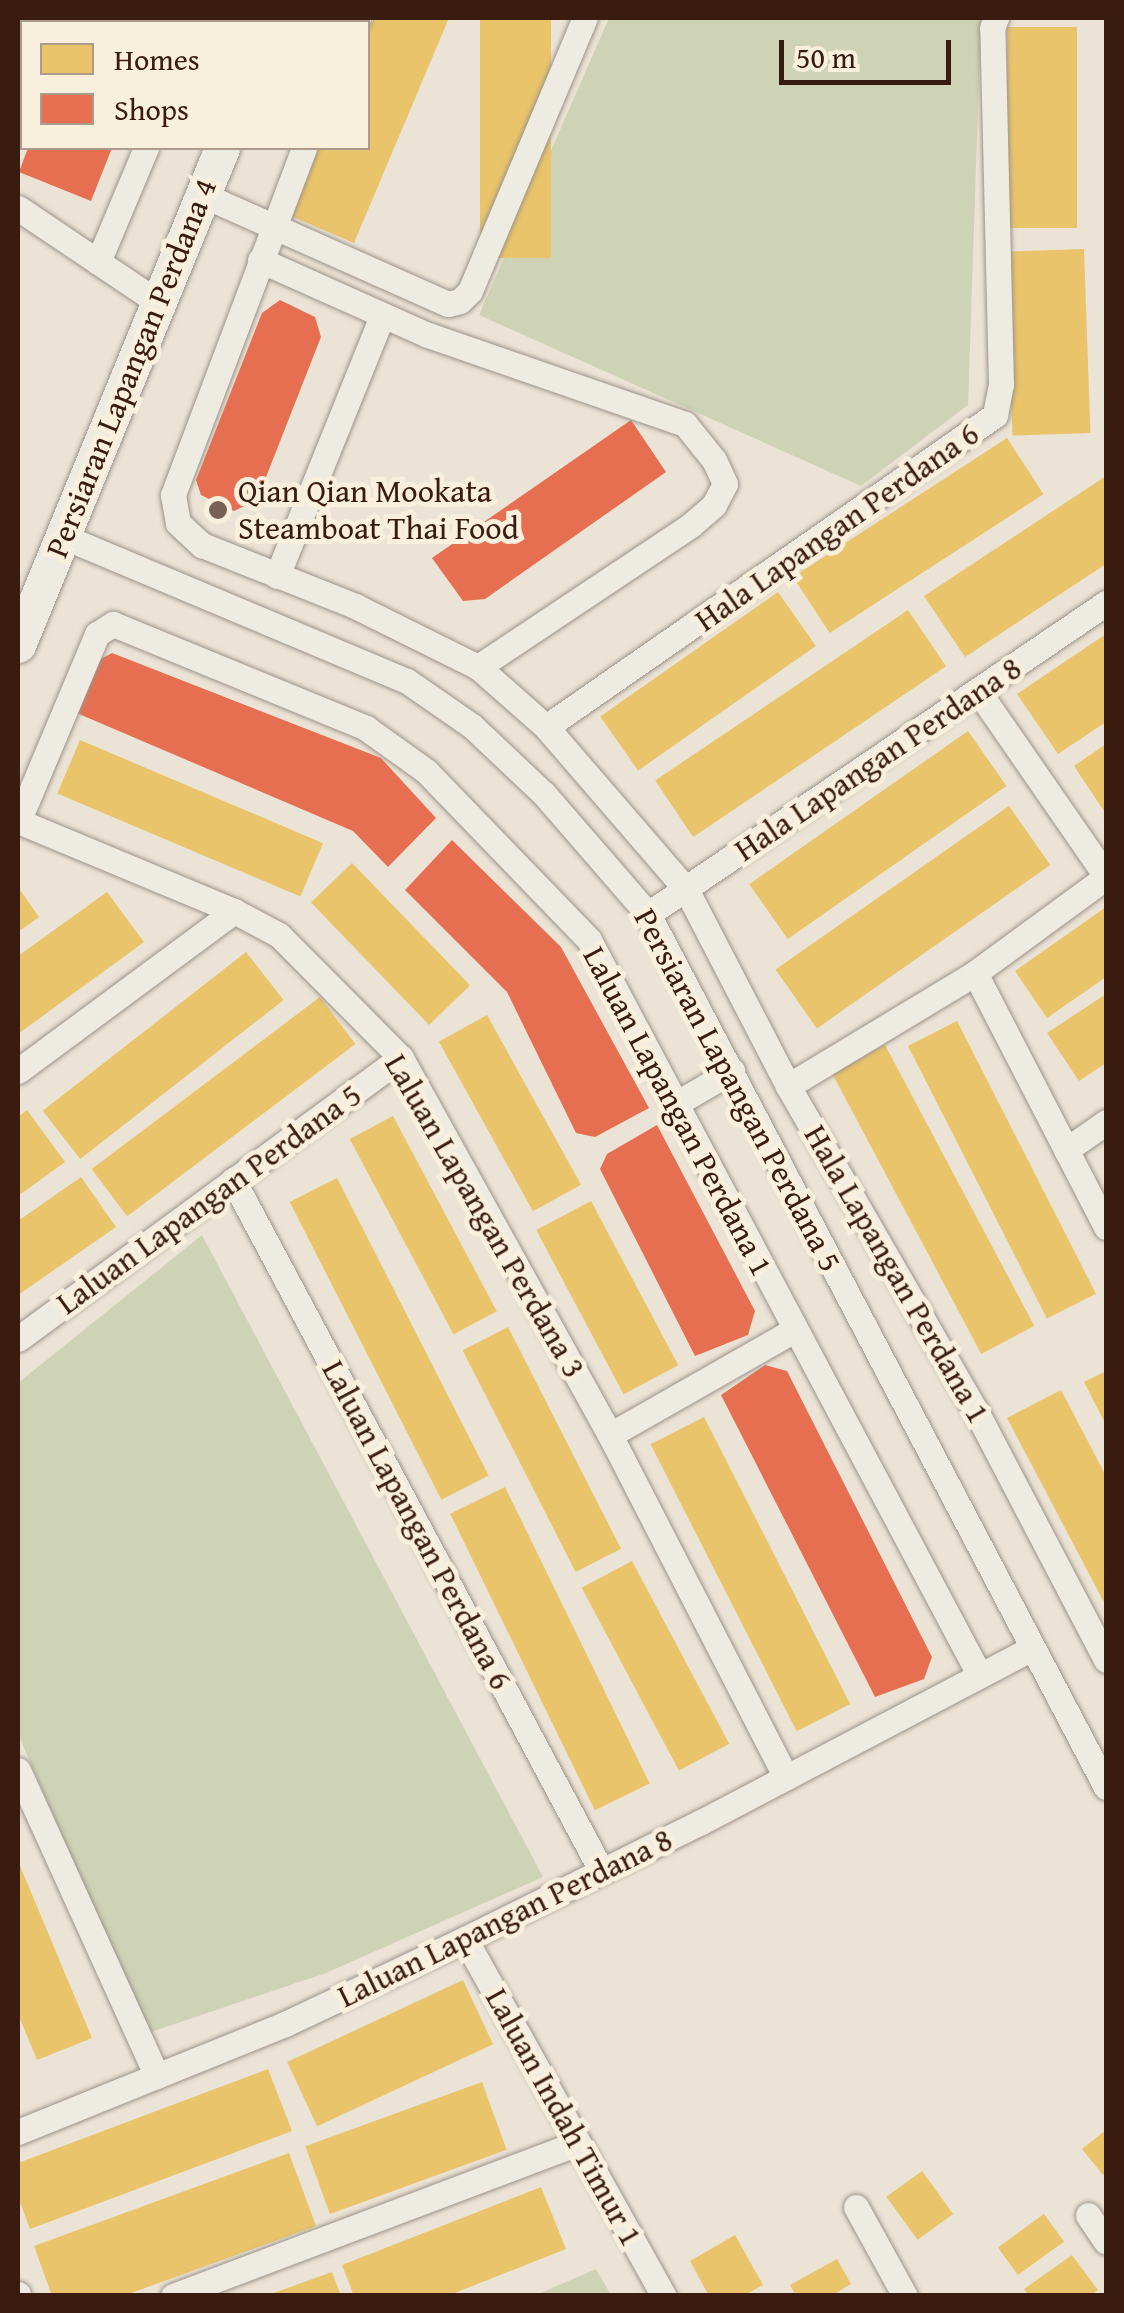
<!DOCTYPE html>
<html>
<head>
<meta charset="utf-8">
<style>
	body { margin:0 }
	#map { position:relative; width:1124px; height:2313px; overflow:hidden; background:#ebe3d5; font-family:"Gentium Book Plus",serif }
	div>[style] { position:absolute }
	[style*='--x'] { left:calc(var(--x)*1px); top:calc(var(--y)*1px); width:calc(var(--w)*1px); rotate:calc(var(--a)*1deg) }
	.green>* { inset:0; background:#cfd3b5 }
	.homes>* { inset:0; background:#e9c46a; transform-origin:0 0 }
	.shops>* { inset:0; background:#e76f51; transform-origin:0 0 }
	.roads { filter:drop-shadow(0 0 2px #9c938a) drop-shadow(0 0 2px #9c938a) }
	.street>* { height:25px; margin:-12.5px; padding:0 12.5px; transform-origin:12.5px; border-radius:12.5px; background:#eeebe3 }
	.secondary>* { height:35px; margin:-17.5px; padding:0 17.5px; transform-origin:17.5px; border-radius:17.5px; background:#eeebe3 }
	.dots>* { width:28px; height:28px; translate:-50% -50%; box-sizing:border-box; border:5px solid #f8efdd; border-radius:50% }
	span { translate:-50% -50%; white-space:nowrap; text-align:center; line-height:1.15; -webkit-text-stroke:10px #f8efdd; paint-order:stroke }
	.street-label { font-size:32px; color:#391b10 }
	.poi-label { font-size:32px; color:#391b10 }
	.left { translate:0 -50%; text-align:left }
	.frame { position:absolute; inset:0; border:20px solid #391b10; pointer-events:none }
	.legend { position:absolute; left:20px; top:20px; width:350px; height:130px; box-sizing:border-box; background:#f8efdd; border:2px solid #ac9a8b; margin:0; padding:12px 18px; list-style:none; font-size:30px; color:#391b10 }
	.legend li { display:flex; align-items:center; gap:20px; height:50px }
	.legend b { width:50px; border:2px solid #ac9a8b }
	.scale { position:absolute; left:779px; top:40px; width:172px; height:45px; box-sizing:border-box; border:5px solid #391b10; border-top:0; padding-left:12px; font-size:30px; line-height:35px; white-space:nowrap; color:#391b10; -webkit-text-stroke:8px #f8efdd; paint-order:stroke }
</style>
</head>
<body>
<div id="map">
	<div class="green">
		<i style="clip-path:polygon(609px 18px,981px 18px,968px 405px,861px 486px,479px 315px)"></i>
		<i style="clip-path:polygon(202px 1235px,543px 1877px,326px 1973px,148px 2033px,18px 1734px,18px 1383px)"></i>
		<i style="clip-path:polygon(596px 2269px,611px 2295px,536px 2295px)"></i>
	</div>
	<div class="homes">
		<i style="clip-path:polygon(374px 18px,449px 18px,354px 243px,291px 216px,319px 148px,368px 148px,368px 32px)"></i>
		<i style="left:480px;top:18px;width:71px;height:240px"></i>
		<i style="left:1007px;top:27px;width:70px;height:201px"></i>
		<i style="left:1084px;top:249px;width:184px;height:78px;rotate:88deg"></i>
		<i style="left:1007px;top:438px;width:67px;height:255px;rotate:57deg"></i>
		<i style="clip-path:polygon(1106px 476px,1106px 564px,965px 657px,924px 596px)"></i>
		<i style="left:778px;top:592px;width:66px;height:217px;rotate:55deg"></i>
		<i style="left:908px;top:610px;width:68px;height:305px;rotate:56deg"></i>
		<i style="clip-path:polygon(1106px 634px,1106px 722px,1058px 754px,1017px 694px)"></i>
		<i style="left:968px;top:731px;width:67px;height:267px;rotate:55deg"></i>
		<i style="left:80px;top:740px;width:264px;height:58px;rotate:23deg"></i>
		<i style="clip-path:polygon(1106px 744px,1106px 814px,1074px 766px)"></i>
		<i style="left:1009px;top:806px;width:72px;height:285px;rotate:55deg"></i>
		<i style="left:352px;top:863px;width:170px;height:57px;rotate:46deg"></i>
		<i style="clip-path:polygon(18px 887px,39px 917px,18px 932px)"></i>
		<i style="clip-path:polygon(107px 892px,144px 942px,18px 1034px,18px 956px)"></i>
		<i style="clip-path:polygon(1106px 907px,1106px 977px,1047px 1018px,1015px 971px)"></i>
		<i style="left:246px;top:952px;width:61px;height:258px;rotate:52deg"></i>
		<i style="clip-path:polygon(1106px 994px,1106px 1063px,1079px 1081px,1047px 1033px)"></i>
		<i style="left:320px;top:997px;width:59px;height:286px;rotate:53deg"></i>
		<i style="left:487px;top:1015px;width:194px;height:55px;rotate:61deg"></i>
		<i style="left:957px;top:1021px;width:306px;height:55px;rotate:63deg"></i>
		<i style="left:885px;top:1045px;width:318px;height:60px;rotate:62deg"></i>
		<i style="clip-path:polygon(27px 1110px,65px 1162px,18px 1196px,18px 1117px)"></i>
		<i style="left:393px;top:1116px;width:221px;height:49px;rotate:62deg"></i>
		<i style="clip-path:polygon(81px 1177px,116px 1227px,18px 1295px,18px 1221px)"></i>
		<i style="left:337px;top:1178px;width:334px;height:53px;rotate:63deg"></i>
		<i style="left:591px;top:1201px;width:186px;height:62px;rotate:62deg"></i>
		<i style="left:508px;top:1327px;width:249px;height:51px;rotate:63deg"></i>
		<i style="clip-path:polygon(1106px 1371px,1106px 1425px,1084px 1382px)"></i>
		<i style="clip-path:polygon(1061px 1390px,1106px 1476px,1106px 1606px,1007px 1418px)"></i>
		<i style="left:704px;top:1417px;width:322px;height:60px;rotate:63deg"></i>
		<i style="left:505px;top:1487px;width:330px;height:61px;rotate:64deg"></i>
		<i style="left:632px;top:1561px;width:207px;height:57px;rotate:62deg"></i>
		<i style="clip-path:polygon(18px 1861px,92px 2038px,37px 2060px,18px 2014px)"></i>
		<i style="left:463px;top:1980px;width:71px;height:194px;rotate:65deg"></i>
		<i style="clip-path:polygon(268px 2069px,292px 2131px,30px 2229px,18px 2197px,18px 2163px)"></i>
		<i style="left:482px;top:2082px;width:72px;height:188px;rotate:70deg"></i>
		<i style="clip-path:polygon(1106px 2130px,1106px 2172px,1103px 2175px,1082px 2149px)"></i>
		<i style="clip-path:polygon(289px 2153px,316px 2226px,123px 2296px,52px 2296px,34px 2246px)"></i>
		<i style="left:922px;top:2171px;width:53px;height:44px;rotate:54deg"></i>
		<i style="clip-path:polygon(541px 2187px,566px 2249px,447px 2296px,354px 2296px,342px 2265px)"></i>
		<i style="left:1044px;top:2214px;width:34px;height:57px;rotate:54deg"></i>
		<i style="clip-path:polygon(735px 2235px,763px 2285px,743px 2296px,709px 2296px,690px 2261px)"></i>
		<i style="clip-path:polygon(1072px 2255px,1098px 2290px,1090px 2296px,1029px 2296px,1024px 2289px)"></i>
		<i style="clip-path:polygon(837px 2259px,851px 2284px,831px 2296px,796px 2296px,790px 2285px)"></i>
		<i style="clip-path:polygon(332px 2272px,341px 2296px,268px 2296px,268px 2295px)"></i>
	</div>
	<div class="shops">
		<i style="clip-path:polygon(18px 18px,58px 18px,56px 22px,22px 22px,22px 108px,18px 120px)"></i>
		<i style="left:79px;top:18px;width:83px;height:4px"></i>
		<i style="clip-path:polygon(28px 148px,112px 148px,91px 201px,19px 172px)"></i>
		<i style="clip-path:polygon(280px 300px,315px 317px,321px 337px,257px 500px,234px 511px,201px 495px,196px 480px,262px 313px)"></i>
		<i style="clip-path:polygon(631px 420px,666px 472px,485px 599px,463px 601px,432px 558px)"></i>
		<i style="clip-path:polygon(112px 653px,381px 758px,436px 818px,388px 867px,353px 831px,72px 711px,84px 668px)"></i>
		<i style="clip-path:polygon(452px 840px,561px 947px,649px 1108px,595px 1137px,576px 1133px,507px 992px,405px 890px)"></i>
		<i style="clip-path:polygon(657px 1125px,755px 1311px,748px 1335px,695px 1356px,600px 1169px,607px 1154px)"></i>
		<i style="clip-path:polygon(765px 1365px,787px 1371px,932px 1657px,924px 1679px,875px 1697px,721px 1395px)"></i>
	</div>
	<div class="roads">
		<div class="street">
			<i style="--x:198;--y:22;--w:4;--a:-63"></i>
			<i style="--x:356;--y:22;--w:4;--a:-63"></i>
			<i style="--x:304;--y:148;--w:371;--a:110.7"></i>
			<i style="--x:173;--y:495;--w:28;--a:80"></i>
			<i style="--x:178;--y:523;--w:33;--a:43"></i>
			<i style="--x:202;--y:545;--w:165;--a:21.7"></i>
			<i style="--x:355;--y:606;--w:137;--a:26.4"></i>
			<i style="--x:478;--y:667;--w:91;--a:41.4"></i>
			<i style="--x:546;--y:727;--w:214;--a:49.2"></i>
			<i style="--x:686;--y:889;--w:222;--a:62.6"></i>
			<i style="--x:788;--y:1086;--w:375;--a:60"></i>
			<i style="--x:976;--y:1411;--w:281;--a:62.4"></i>
			<i style="--x:203;--y:195;--w:268;--a:24"></i>
			<i style="--x:448;--y:304;--w:12;--a:-14"></i>
			<i style="--x:460;--y:301;--w:14;--a:-45"></i>
			<i style="--x:470;--y:291;--w:296;--a:-67.2"></i>
			<i style="--x:18;--y:208;--w:169;--a:33.9"></i>
			<i style="--x:260;--y:260;--w:184;--a:24.1"></i>
			<i style="--x:428;--y:335;--w:272;--a:19.1"></i>
			<i style="--x:685;--y:424;--w:46;--a:51.1"></i>
			<i style="--x:714;--y:460;--w:26;--a:65"></i>
			<i style="--x:725;--y:484;--w:24;--a:118"></i>
			<i style="--x:714;--y:505;--w:30;--a:139"></i>
			<i style="--x:691;--y:525;--w:256;--a:146.3"></i>
			<i style="--x:98;--y:262;--w:124;--a:-67.2"></i>
			<i style="--x:62;--y:536;--w:374;--a:22.8"></i>
			<i style="--x:407;--y:681;--w:79;--a:34.7"></i>
			<i style="--x:472;--y:726;--w:99;--a:43.4"></i>
			<i style="--x:544;--y:794;--w:159;--a:49.1"></i>
			<i style="--x:648;--y:914;--w:986;--a:62.32"></i>
			<i style="--x:277;--y:576;--w:280;--a:-68"></i>
			<i style="--x:978;--y:691;--w:225;--a:55.3"></i>
			<i style="--x:546;--y:727;--w:547;--a:-34.79"></i>
			<i style="--x:995;--y:415;--w:32;--a:-79"></i>
			<i style="--x:1001;--y:384;--w:356;--a:-91.4"></i>
			<i style="--x:992;--y:28;--w:11;--a:-68"></i>
			<i style="--x:18;--y:821;--w:234;--a:22.6"></i>
			<i style="--x:234;--y:911;--w:51;--a:28.1"></i>
			<i style="--x:279;--y:935;--w:173;--a:45.2"></i>
			<i style="--x:401;--y:1058;--w:431;--a:61"></i>
			<i style="--x:610;--y:1435;--w:385;--a:62.8"></i>
			<i style="--x:18;--y:822;--w:204;--a:-67.2"></i>
			<i style="--x:97;--y:634;--w:19;--a:-32"></i>
			<i style="--x:113;--y:624;--w:274;--a:22.3"></i>
			<i style="--x:366;--y:728;--w:74;--a:35.6"></i>
			<i style="--x:426;--y:771;--w:235;--a:46"></i>
			<i style="--x:589;--y:940;--w:831;--a:62.02"></i>
			<i style="--x:648;--y:914;--w:554;--a:-34.18"></i>
			<i style="--x:975;--y:973;--w:286;--a:62.7"></i>
			<i style="--x:18;--y:1071;--w:269;--a:-36.5"></i>
			<i style="--x:788;--y:1086;--w:218;--a:-31.1"></i>
			<i style="--x:975;--y:973;--w:162;--a:-36.2"></i>
			<i style="--x:677;--y:1103;--w:64;--a:-30.2"></i>
			<i style="--x:1066;--y:1150;--w:49;--a:-35"></i>
			<i style="--x:233;--y:1180;--w:782;--a:61.93"></i>
			<i style="--x:18;--y:1339;--w:475;--a:-36.3"></i>
			<i style="--x:610;--y:1435;--w:212;--a:-29.7"></i>
			<i style="--x:18;--y:1770;--w:336;--a:65.6"></i>
			<i style="--x:465;--y:1939;--w:409;--a:60.9"></i>
			<i style="--x:18;--y:2132;--w:288;--a:-22"></i>
			<i style="--x:285;--y:2024;--w:199;--a:-25.3"></i>
			<i style="--x:465;--y:1939;--w:263;--a:-26.4"></i>
			<i style="--x:701;--y:1822;--w:373;--a:-27.7"></i>
			<i style="--x:856;--y:2207;--w:102;--a:61.2"></i>
			<i style="--x:1088;--y:2215;--w:32;--a:56"></i>
			<i style="--x:18;--y:2294;--w:2;--a:90"></i>
			<i style="--x:173;--y:2296;--w:431;--a:-20.7"></i>
		</div>
		<div class="secondary">
			<i style="--x:273;--y:22;--w:4;--a:-63"></i>
			<i style="--x:18;--y:645;--w:537;--a:-67.68"></i>
		</div>
	</div>
	<div class="dots">
		<i style="left:218px;top:510px;background:#776155"></i>
	</div>
	<div class="street-label">
		<span style="left:131px;top:368px;rotate:-68deg">Persiaran Lapangan Perdana 4</span>
		<span style="left:837px;top:527px;rotate:-35deg">Hala Lapangan Perdana 6</span>
		<span style="left:878px;top:759px;rotate:-34deg">Hala Lapangan Perdana 8</span>
		<span style="left:738px;top:1090px;rotate:62deg">Persiaran Lapangan Perdana 5</span>
		<span style="left:678px;top:1111px;rotate:62deg">Laluan Lapangan Perdana 1</span>
		<span style="left:209px;top:1199px;rotate:-36deg">Laluan Lapangan Perdana 5</span>
		<span style="left:485px;top:1216px;rotate:60deg">Laluan Lapangan Perdana 3</span>
		<span style="left:897px;top:1274px;rotate:60deg">Hala Lapangan Perdana 1</span>
		<span style="left:417px;top:1525px;rotate:62deg">Laluan Lapangan Perdana 6</span>
		<span style="left:505px;top:1918px;rotate:-26deg">Laluan Lapangan Perdana 8</span>
		<span style="left:564px;top:2117px;rotate:61deg">Laluan Indah Timur 1</span>
	</div>
	<div class="poi-label">
		<span class="left" style="left:238px;top:510px">Qian Qian Mookata<br>Steamboat Thai Food</span>
	</div>
	<div class="frame"></div>
	<ul class="legend">
	<li><b style="height:28px;background:#e9c46a"></b>Homes</li>
	<li><b style="height:28px;background:#e76f51"></b>Shops</li>
	</ul>
	<div class="scale">50 m</div>
</div>
</body>
</html>
